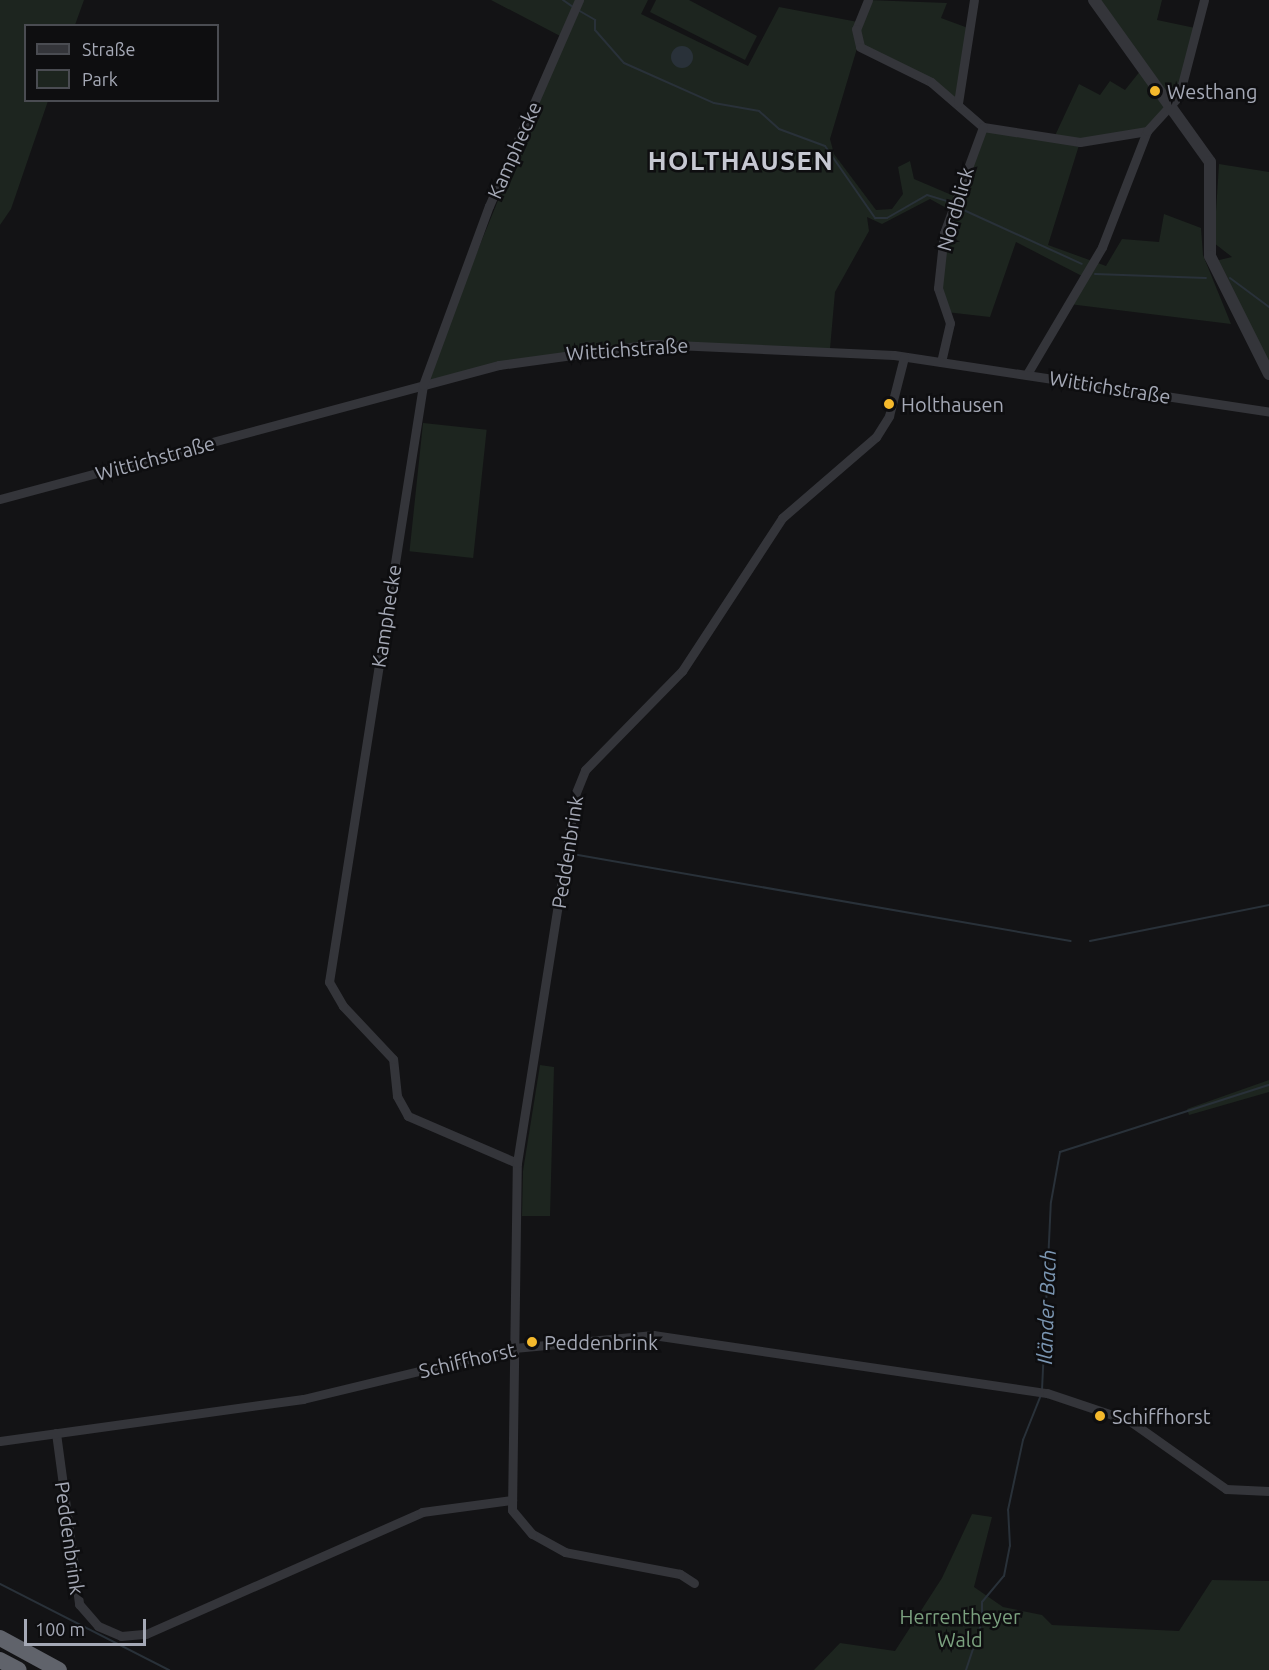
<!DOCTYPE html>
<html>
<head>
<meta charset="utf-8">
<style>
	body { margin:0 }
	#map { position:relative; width:1269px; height:1670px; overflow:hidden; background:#131315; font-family:Ubuntu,sans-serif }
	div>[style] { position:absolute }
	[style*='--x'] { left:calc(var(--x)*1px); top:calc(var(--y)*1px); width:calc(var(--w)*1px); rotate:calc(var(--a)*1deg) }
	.green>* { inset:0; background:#1d251f; transform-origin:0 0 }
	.water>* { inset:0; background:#293139 }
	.round { border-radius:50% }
	.stream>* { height:2px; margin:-1px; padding:0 1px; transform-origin:1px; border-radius:1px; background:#293139 }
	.minor>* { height:9px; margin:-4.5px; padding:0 4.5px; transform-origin:4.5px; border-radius:4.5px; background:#34353a }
	.tertiary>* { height:12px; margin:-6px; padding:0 6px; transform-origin:6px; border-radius:6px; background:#34353a }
	.motorway>* { height:16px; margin:-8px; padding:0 8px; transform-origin:8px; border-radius:8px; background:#60636b }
	.dots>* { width:16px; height:16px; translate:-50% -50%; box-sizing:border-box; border:3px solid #0e0e10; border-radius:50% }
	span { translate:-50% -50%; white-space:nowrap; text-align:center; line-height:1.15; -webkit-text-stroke:5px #0e0e10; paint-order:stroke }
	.poi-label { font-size:20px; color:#a5a9b6 }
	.left { translate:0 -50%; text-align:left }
	.street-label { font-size:20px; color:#a5a9b6 }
	.park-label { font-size:20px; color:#7ba17f }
	.water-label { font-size:21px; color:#7b96b2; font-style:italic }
	.district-label { font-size:26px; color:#c6c8d2; font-weight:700; letter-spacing:1.5px }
	.legend { position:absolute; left:24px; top:24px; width:195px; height:78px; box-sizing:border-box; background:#0e0e10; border:2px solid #4a4c52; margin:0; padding:8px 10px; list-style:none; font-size:18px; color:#a5a9b6 }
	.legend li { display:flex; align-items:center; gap:12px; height:30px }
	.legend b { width:30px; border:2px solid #4a4c52 }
	.scale { position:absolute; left:24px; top:1619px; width:122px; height:27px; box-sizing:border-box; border:3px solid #a5a9b6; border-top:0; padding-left:8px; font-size:18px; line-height:21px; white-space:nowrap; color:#a5a9b6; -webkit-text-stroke:4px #0e0e10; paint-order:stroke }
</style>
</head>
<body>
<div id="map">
	<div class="green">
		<i style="clip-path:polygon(0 0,84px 0,75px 25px,26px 26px,26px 100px,48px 101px,11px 209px,0 225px)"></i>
		<i style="clip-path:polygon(491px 0,648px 0,641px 14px,748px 66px,779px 7px,858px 22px,868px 0,947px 3px,941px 18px,968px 28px,958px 103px,858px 45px,830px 139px,834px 154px,876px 210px,892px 209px,903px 194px,898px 167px,910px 161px,914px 179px,954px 196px,983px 127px,1053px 140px,1079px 84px,1100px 95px,1110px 81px,1125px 90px,1145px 65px,1094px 0,1162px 0,1157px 20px,1195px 28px,1179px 96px,1147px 131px,1080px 142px,1048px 245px,1106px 266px,1122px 239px,1159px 242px,1164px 214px,1201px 228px,1203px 255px,1231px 324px,1069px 304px,1082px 276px,1016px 242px,990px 317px,946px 312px,940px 300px,950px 210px,930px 199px,882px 224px,867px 217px,869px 231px,835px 292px,830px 349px,604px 348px,423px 385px,564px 38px)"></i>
		<i style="clip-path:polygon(656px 0,689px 0,757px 36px,745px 60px,650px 12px)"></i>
		<i style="clip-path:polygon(1219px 164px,1269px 172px,1269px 368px,1215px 261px,1232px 257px,1214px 243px)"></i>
		<i style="left:423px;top:423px;width:64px;height:129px;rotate:6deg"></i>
		<i style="clip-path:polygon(540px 1065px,554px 1067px,550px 1216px,522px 1216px,523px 1171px)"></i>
		<i style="clip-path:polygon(1269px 1080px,1269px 1092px,1189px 1115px,1187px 1109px)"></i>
		<i style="clip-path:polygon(972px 1514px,992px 1517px,974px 1587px,1003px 1607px,1042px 1615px,1052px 1625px,1179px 1631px,1212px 1580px,1269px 1581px,1269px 1670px,814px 1670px,840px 1643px,895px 1651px,942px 1578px)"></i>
	</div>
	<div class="water">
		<i class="round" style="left:671px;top:46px;width:22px;height:22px"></i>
	</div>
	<div class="stream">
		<i style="--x:563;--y:0;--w:12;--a:35"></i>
		<i style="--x:578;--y:10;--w:20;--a:30"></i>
		<i style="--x:595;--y:20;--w:10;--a:90"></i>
		<i style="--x:595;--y:30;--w:44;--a:48.7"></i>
		<i style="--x:624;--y:63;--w:98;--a:24"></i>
		<i style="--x:714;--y:103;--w:46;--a:10.1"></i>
		<i style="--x:759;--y:111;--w:27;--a:42"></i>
		<i style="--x:779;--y:129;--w:49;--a:20.3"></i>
		<i style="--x:825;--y:146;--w:88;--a:55.2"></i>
		<i style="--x:875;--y:218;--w:12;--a:0"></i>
		<i style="--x:887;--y:218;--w:46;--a:-29.9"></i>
		<i style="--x:927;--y:195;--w:21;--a:17"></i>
		<i style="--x:957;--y:207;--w:137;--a:24.5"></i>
		<i style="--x:1095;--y:274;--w:111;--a:2.1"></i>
		<i style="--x:1230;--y:278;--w:49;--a:36.6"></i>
		<i style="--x:578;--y:855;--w:500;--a:9.9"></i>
		<i style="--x:1090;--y:941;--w:183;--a:-11.4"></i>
		<i style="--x:1042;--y:1390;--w:188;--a:-87.3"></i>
		<i style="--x:1051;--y:1202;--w:51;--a:-79.8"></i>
		<i style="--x:1060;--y:1152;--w:219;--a:-17.8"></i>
		<i style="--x:0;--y:1584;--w:190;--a:27"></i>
		<i style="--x:966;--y:1670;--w:51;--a:-71.6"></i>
		<i style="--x:982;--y:1622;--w:20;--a:-90"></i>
		<i style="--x:982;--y:1602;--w:34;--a:-50"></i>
		<i style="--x:1004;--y:1576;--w:31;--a:-79"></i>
		<i style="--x:1010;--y:1546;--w:36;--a:-93"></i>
		<i style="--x:1008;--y:1510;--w:72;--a:-77.9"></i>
		<i style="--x:1023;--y:1440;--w:48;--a:-68.2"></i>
	</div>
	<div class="minor">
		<i style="--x:868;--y:0;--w:31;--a:112"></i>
		<i style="--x:856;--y:29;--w:18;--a:77"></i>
		<i style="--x:860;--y:47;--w:79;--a:26.2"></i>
		<i style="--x:931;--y:82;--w:69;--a:40.9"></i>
		<i style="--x:983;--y:127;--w:98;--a:8.8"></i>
		<i style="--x:1080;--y:142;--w:68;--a:-9.3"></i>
		<i style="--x:958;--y:103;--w:104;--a:-81.2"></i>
		<i style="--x:941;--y:362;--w:40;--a:-77"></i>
		<i style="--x:950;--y:323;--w:37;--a:-109"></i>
		<i style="--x:938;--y:288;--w:55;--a:-83.8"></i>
		<i style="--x:944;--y:233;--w:113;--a:-69.8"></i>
		<i style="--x:1027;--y:374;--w:147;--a:-59.4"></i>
		<i style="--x:1102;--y:247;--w:124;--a:-68.8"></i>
		<i style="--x:1147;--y:131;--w:47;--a:-47.6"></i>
		<i style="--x:1179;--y:96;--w:99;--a:-75.4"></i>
		<i style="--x:0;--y:499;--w:517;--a:-15.03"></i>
		<i style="--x:499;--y:365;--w:155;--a:-7.8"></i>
		<i style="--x:653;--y:344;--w:241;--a:2.6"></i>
		<i style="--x:894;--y:355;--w:379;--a:8.6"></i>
		<i style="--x:517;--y:1163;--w:119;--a:-156.7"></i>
		<i style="--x:408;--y:1116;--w:23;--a:-119"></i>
		<i style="--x:397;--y:1096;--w:37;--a:-96"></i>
		<i style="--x:393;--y:1059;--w:73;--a:-133.3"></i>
		<i style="--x:343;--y:1006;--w:28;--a:-120"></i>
		<i style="--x:329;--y:982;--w:604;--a:-81.05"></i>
		<i style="--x:423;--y:385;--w:191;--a:-69.8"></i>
		<i style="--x:489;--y:206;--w:225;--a:-66.4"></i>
		<i style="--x:56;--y:1433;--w:173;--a:82.3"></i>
		<i style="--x:79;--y:1604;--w:29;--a:49"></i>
		<i style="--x:98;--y:1626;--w:25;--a:23"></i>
		<i style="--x:121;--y:1636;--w:25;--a:-5"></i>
		<i style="--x:146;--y:1634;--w:302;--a:-23.8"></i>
		<i style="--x:422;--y:1512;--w:91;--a:-7.6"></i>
		<i style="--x:0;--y:1441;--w:306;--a:-7.9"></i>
		<i style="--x:303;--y:1399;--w:217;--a:-13.6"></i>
		<i style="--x:514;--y:1348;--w:140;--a:-5.3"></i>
		<i style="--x:653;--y:1335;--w:398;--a:8.4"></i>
		<i style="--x:1047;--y:1393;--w:88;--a:18.6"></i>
		<i style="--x:1130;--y:1421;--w:118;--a:35.3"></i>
		<i style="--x:1226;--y:1489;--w:43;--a:2.7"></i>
		<i style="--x:694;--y:1583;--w:17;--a:-147"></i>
		<i style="--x:680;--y:1574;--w:117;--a:-169.2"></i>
		<i style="--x:565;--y:1552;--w:38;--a:-151"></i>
		<i style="--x:532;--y:1534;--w:31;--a:-130"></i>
		<i style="--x:512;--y:1510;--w:347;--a:-89.2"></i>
		<i style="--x:517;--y:1163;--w:373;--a:-81"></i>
		<i style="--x:575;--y:795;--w:27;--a:-68"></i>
		<i style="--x:585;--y:770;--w:139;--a:-45.6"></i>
		<i style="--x:682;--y:671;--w:183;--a:-56.8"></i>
		<i style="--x:782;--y:518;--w:124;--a:-40.8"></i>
		<i style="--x:876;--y:437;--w:25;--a:-58"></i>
		<i style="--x:889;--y:416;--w:61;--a:-75.7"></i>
	</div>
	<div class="tertiary">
		<i style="--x:1094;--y:0;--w:199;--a:54.4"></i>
		<i style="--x:1210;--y:162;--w:94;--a:90"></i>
		<i style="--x:1210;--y:256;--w:132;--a:63.4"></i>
	</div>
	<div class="motorway">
		<i style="--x:0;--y:1638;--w:67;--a:28.5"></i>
		<i style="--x:0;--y:1660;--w:21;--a:28"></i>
	</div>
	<div class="dots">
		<i style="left:1155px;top:91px;background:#f5b92c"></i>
		<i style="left:889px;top:404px;background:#f5b92c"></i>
		<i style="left:532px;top:1342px;background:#f5b92c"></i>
		<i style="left:1100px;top:1416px;background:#f5b92c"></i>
	</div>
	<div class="poi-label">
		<span class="left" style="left:1167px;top:91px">Westhang</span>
		<span class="left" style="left:901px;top:404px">Holthausen</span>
		<span class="left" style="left:544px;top:1342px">Peddenbrink</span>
		<span class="left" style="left:1112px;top:1416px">Schiffhorst</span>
	</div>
	<div class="street-label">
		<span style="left:514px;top:150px;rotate:-66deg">Kamphecke</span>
		<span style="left:955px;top:209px;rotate:-74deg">Nordblick</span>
		<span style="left:627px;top:349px;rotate:-4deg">Wittichstraße</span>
		<span style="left:1110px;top:387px;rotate:9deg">Wittichstraße</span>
		<span style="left:155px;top:458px;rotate:-15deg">Wittichstraße</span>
		<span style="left:386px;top:616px;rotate:-81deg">Kamphecke</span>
		<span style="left:567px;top:852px;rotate:-81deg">Peddenbrink</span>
		<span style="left:467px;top:1360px;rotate:-13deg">Schiffhorst</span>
		<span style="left:70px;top:1538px;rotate:82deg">Peddenbrink</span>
	</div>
	<div class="park-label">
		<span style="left:960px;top:1628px">Herrentheyer<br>Wald</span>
	</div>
	<div class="water-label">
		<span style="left:1046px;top:1307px;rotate:-88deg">Iländer Bach</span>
	</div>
	<div class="district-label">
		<span style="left:741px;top:161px">HOLTHAUSEN</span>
	</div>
	<ul class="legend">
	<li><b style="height:8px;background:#34353a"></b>Straße</li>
	<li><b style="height:16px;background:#1d251f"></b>Park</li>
	</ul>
	<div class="scale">100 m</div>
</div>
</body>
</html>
